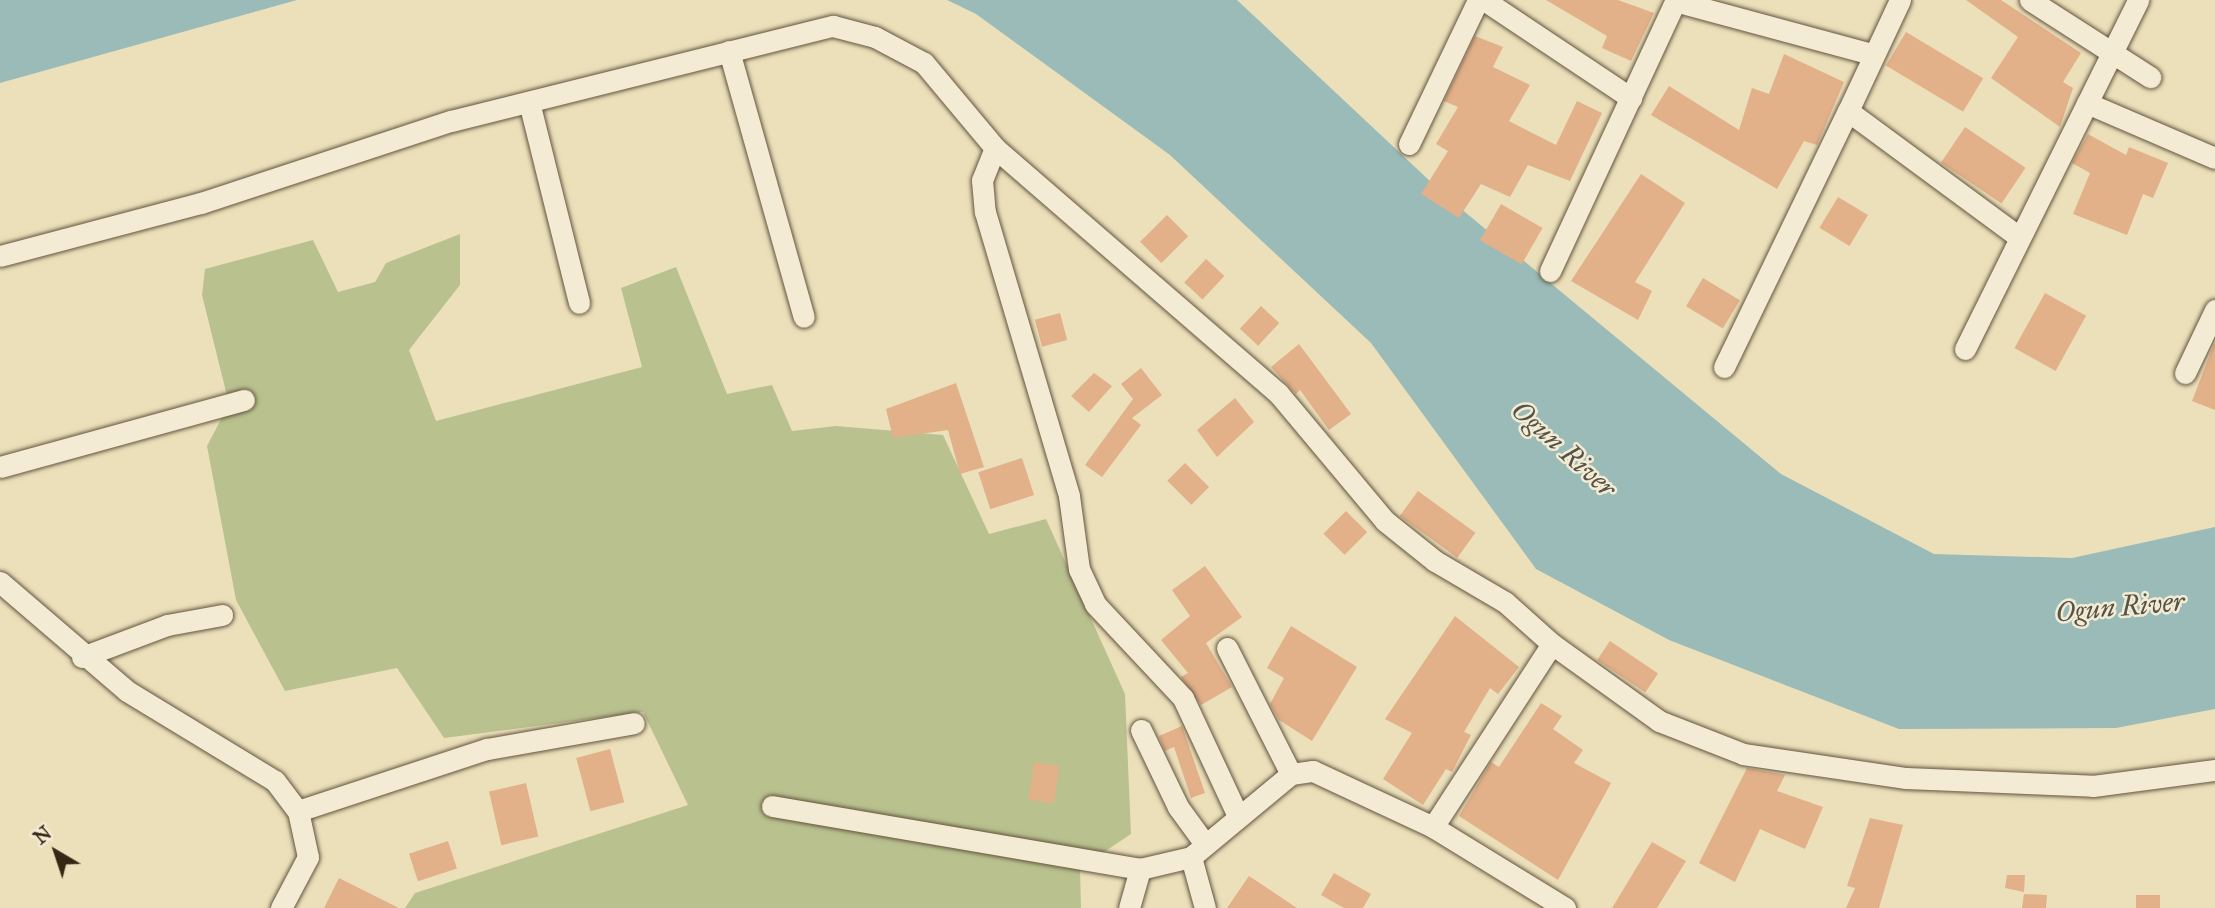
<!DOCTYPE html>
<html>
<head>
<meta charset="utf-8">
<style>
	body { margin:0 }
	#map { position:relative; width:2215px; height:908px; overflow:hidden; background:#ece0bb; font-family:"IM FELL Great Primer",serif }
	div>[style] { position:absolute }
	[style*='--x'] { left:calc(var(--x)*1px); top:calc(var(--y)*1px); width:calc(var(--w)*1px); rotate:calc(var(--a)*1deg) }
	.green>* { inset:0; background:#b9c28f }
	.water>* { inset:0; background:#9abbb8 }
	.building>* { inset:0; background:#e2b089; transform-origin:0 0 }
	.roads { filter:drop-shadow(0 0 2px #64543e) drop-shadow(0 0 2px #64543e) }
	.minor>* { height:21px; margin:-10.5px; padding:0 10.5px; transform-origin:10.5px; border-radius:10.5px; background:#f3ebd3 }
	span { translate:-50% -50%; white-space:nowrap; text-align:center; line-height:1.15; -webkit-text-stroke:5px #f3ebd3; paint-order:stroke }
	.water-label { font-size:28px; color:#545345; font-style:italic }
	.north { position:absolute; left:21px; top:817px; width:70px; height:70px; -webkit-text-stroke:5px #f3ebd3; paint-order:stroke; rotate:321deg; font-size:19px; font-weight:700; line-height:28px; text-align:center; color:#362614 }
	.north::after { content:''; display:block; margin:auto; width:24px; height:32px; background:#362614; clip-path:polygon(50% 0,100% 100%,50% 72%,0 100%) }
</style>
</head>
<body>
<div id="map">
	<div class="green">
		<i style="clip-path:polygon(460px 234px,460px 285px,409px 350px,436px 421px,642px 367px,621px 288px,676px 267px,727px 394px,772px 385px,792px 431px,836px 426px,943px 435px,989px 534px,1046px 519px,1125px 694px,1131px 834px,1080px 868px,1081px 908px,405px 908px,415px 893px,688px 805px,643px 712px,444px 738px,397px 668px,285px 691px,236px 600px,207px 446px,229px 404px,202px 295px,205px 269px,313px 240px,338px 292px,375px 282px,386px 263px)"></i>
	</div>
	<div class="water">
		<i style="clip-path:polygon(0 0,297px 0,0 83px)"></i>
		<i style="clip-path:polygon(947px 0,1237px 0,1448px 198px,1781px 474px,1934px 554px,2072px 558px,2215px 527px,2215px 709px,2116px 728px,1899px 729px,1669px 640px,1536px 569px,1371px 343px,1170px 155px,976px 14px)"></i>
	</div>
	<div class="building">
		<i style="clip-path:polygon(1546px 0,1618px 0,1654px 13px,1631px 61px,1602px 48px,1607px 36px)"></i>
		<i style="clip-path:polygon(1966px 0,2001px 0,2081px 53px,2063px 82px,2073px 88px,2060px 127px,1991px 78px,2018px 37px)"></i>
		<i style="left:1906px;top:32px;width:90px;height:39px;rotate:31deg"></i>
		<i style="clip-path:polygon(1475px 36px,1503px 47px,1493px 67px,1530px 85px,1509px 121px,1556px 145px,1577px 101px,1602px 113px,1570px 181px,1528px 165px,1510px 197px,1481px 184px,1459px 218px,1421px 194px,1448px 151px,1436px 144px,1458px 107px,1444px 101px)"></i>
		<i style="clip-path:polygon(1784px 54px,1844px 82px,1817px 145px,1804px 141px,1777px 189px,1651px 115px,1669px 86px,1739px 130px,1752px 88px,1769px 94px)"></i>
		<i style="left:1965px;top:127px;width:73px;height:43px;rotate:34deg"></i>
		<i style="clip-path:polygon(2088px 134px,2126px 155px,2129px 147px,2168px 163px,2153px 198px,2143px 194px,2127px 235px,2073px 214px,2090px 173px,2072px 163px)"></i>
		<i style="clip-path:polygon(1641px 174px,1685px 203px,1635px 282px,1652px 291px,1638px 320px,1571px 281px)"></i>
		<i style="left:1838px;top:197px;width:35px;height:36px;rotate:31deg"></i>
		<i style="left:1501px;top:204px;width:48px;height:42px;rotate:30deg"></i>
		<i style="left:1167px;top:215px;width:30px;height:38px;rotate:45deg"></i>
		<i style="left:1206px;top:259px;width:25px;height:32px;rotate:43deg"></i>
		<i style="left:1703px;top:278px;width:43px;height:33px;rotate:31deg"></i>
		<i style="left:2045px;top:293px;width:47px;height:63px;rotate:29deg"></i>
		<i style="left:1261px;top:306px;width:25px;height:31px;rotate:43deg"></i>
		<i style="left:1060px;top:313px;width:28px;height:26px;rotate:75deg"></i>
		<i style="clip-path:polygon(1299px 344px,1351px 414px,1329px 430px,1300px 390px,1296px 394px,1271px 367px)"></i>
		<i style="clip-path:polygon(2214px 344px,2215px 344px,2215px 410px,2192px 401px)"></i>
		<i style="clip-path:polygon(1141px 368px,1162px 395px,1132px 418px,1141px 425px,1102px 477px,1085px 465px,1133px 399px,1121px 384px)"></i>
		<i style="clip-path:polygon(1094px 373px,1112px 386px,1089px 412px,1071px 396px)"></i>
		<i style="clip-path:polygon(956px 383px,984px 467px,960px 474px,948px 430px,893px 438px,886px 409px)"></i>
		<i style="clip-path:polygon(1235px 398px,1254px 422px,1217px 457px,1197px 430px)"></i>
		<i style="left:1022px;top:458px;width:39px;height:46px;rotate:72deg"></i>
		<i style="left:1185px;top:463px;width:34px;height:25px;rotate:45deg"></i>
		<i style="left:1418px;top:491px;width:71px;height:31px;rotate:36deg"></i>
		<i style="left:1346px;top:511px;width:30px;height:32px;rotate:45deg"></i>
		<i style="clip-path:polygon(1205px 566px,1242px 617px,1206px 643px,1232px 687px,1201px 705px,1181px 677px,1188px 673px,1161px 640px,1190px 616px,1172px 590px)"></i>
		<i style="clip-path:polygon(1455px 616px,1519px 667px,1498px 694px,1490px 688px,1464px 732px,1471px 735px,1452px 772px,1446px 769px,1423px 805px,1383px 779px,1412px 733px,1385px 719px)"></i>
		<i style="clip-path:polygon(1291px 626px,1357px 667px,1312px 741px,1279px 720px,1270px 704px,1284px 678px,1267px 668px)"></i>
		<i style="left:1610px;top:641px;width:58px;height:23px;rotate:34deg"></i>
		<i style="clip-path:polygon(1541px 703px,1562px 716px,1553px 729px,1583px 750px,1574px 763px,1611px 783px,1558px 880px,1459px 816px,1491px 762px,1499px 767px)"></i>
		<i style="clip-path:polygon(1182px 726px,1205px 793px,1191px 798px,1174px 747px,1165px 751px,1159px 736px)"></i>
		<i style="left:610px;top:749px;width:55px;height:35px;rotate:75deg"></i>
		<i style="left:1034px;top:762px;width:26px;height:38px;rotate:9deg"></i>
		<i style="clip-path:polygon(1747px 768px,1785px 775px,1777px 791px,1823px 807px,1805px 849px,1760px 829px,1735px 882px,1699px 863px)"></i>
		<i style="left:526px;top:783px;width:55px;height:38px;rotate:77deg"></i>
		<i style="clip-path:polygon(1870px 818px,1903px 825px,1879px 908px,1846px 908px,1855px 888px,1847px 886px)"></i>
		<i style="left:448px;top:841px;width:29px;height:41px;rotate:72deg"></i>
		<i style="clip-path:polygon(1652px 842px,1686px 861px,1657px 908px,1612px 908px)"></i>
		<i style="clip-path:polygon(1334px 873px,1371px 894px,1363px 908px,1344px 908px,1321px 895px)"></i>
		<i style="clip-path:polygon(2007px 875px,2025px 875px,2024px 892px,2005px 888px)"></i>
		<i style="clip-path:polygon(1249px 876px,1297px 908px,1227px 908px)"></i>
		<i style="clip-path:polygon(339px 878px,399px 908px,324px 908px)"></i>
		<i style="clip-path:polygon(2024px 894px,2047px 895px,2046px 908px,2022px 908px)"></i>
		<i style="left:2136px;top:895px;width:24px;height:13px"></i>
	</div>
	<div class="roads">
		<div class="minor">
			<i style="--x:1484;--y:0;--w:177;--a:33.7"></i>
			<i style="--x:1900;--y:0;--w:123;--a:115.1"></i>
			<i style="--x:1848;--y:111;--w:212;--a:36.4"></i>
			<i style="--x:2030;--y:0;--w:143;--a:32.7"></i>
			<i style="--x:1675;--y:1;--w:203;--a:15.1"></i>
			<i style="--x:729;--y:51;--w:276;--a:74.3"></i>
			<i style="--x:529;--y:102;--w:207;--a:76"></i>
			<i style="--x:2087;--y:103;--w:139;--a:23.3"></i>
			<i style="--x:1409;--y:144;--w:160;--a:-64.4"></i>
			<i style="--x:995;--y:148;--w:35;--a:112"></i>
			<i style="--x:982;--y:180;--w:32;--a:85"></i>
			<i style="--x:985;--y:212;--w:296;--a:73.5"></i>
			<i style="--x:1069;--y:496;--w:74;--a:82.2"></i>
			<i style="--x:1079;--y:569;--w:38;--a:65"></i>
			<i style="--x:1095;--y:604;--w:129;--a:46.9"></i>
			<i style="--x:1183;--y:698;--w:128;--a:65"></i>
			<i style="--x:0;--y:256;--w:208;--a:-14.8"></i>
			<i style="--x:201;--y:203;--w:263;--a:-18.2"></i>
			<i style="--x:451;--y:121;--w:394;--a:-14"></i>
			<i style="--x:833;--y:26;--w:43;--a:14.7"></i>
			<i style="--x:875;--y:37;--w:55;--a:28"></i>
			<i style="--x:924;--y:63;--w:111;--a:50.1"></i>
			<i style="--x:995;--y:148;--w:374;--a:40.9"></i>
			<i style="--x:1278;--y:393;--w:167;--a:50.1"></i>
			<i style="--x:1385;--y:521;--w:64;--a:38.7"></i>
			<i style="--x:1435;--y:561;--w:81;--a:30.4"></i>
			<i style="--x:1505;--y:602;--w:63;--a:41.8"></i>
			<i style="--x:1552;--y:644;--w:132;--a:35.7"></i>
			<i style="--x:1659;--y:721;--w:90;--a:21.4"></i>
			<i style="--x:1743;--y:754;--w:165;--a:8.4"></i>
			<i style="--x:1906;--y:778;--w:187;--a:2.4"></i>
			<i style="--x:2093;--y:786;--w:123;--a:-7.5"></i>
			<i style="--x:1550;--y:271;--w:299;--a:-65.1"></i>
			<i style="--x:1965;--y:349;--w:390;--a:-63.6"></i>
			<i style="--x:1724;--y:367;--w:284;--a:-64.2"></i>
			<i style="--x:2185;--y:373;--w:70;--a:-64.5"></i>
			<i style="--x:0;--y:467;--w:253;--a:-15.4"></i>
			<i style="--x:0;--y:582;--w:167;--a:40.6"></i>
			<i style="--x:127;--y:691;--w:173;--a:31.3"></i>
			<i style="--x:275;--y:781;--w:38;--a:53"></i>
			<i style="--x:298;--y:811;--w:47;--a:77.7"></i>
			<i style="--x:308;--y:857;--w:58;--a:117.9"></i>
			<i style="--x:1227;--y:648;--w:141;--a:63.1"></i>
			<i style="--x:82;--y:657;--w:91;--a:-20.6"></i>
			<i style="--x:167;--y:625;--w:56;--a:-10.3"></i>
			<i style="--x:1141;--y:730;--w:85;--a:64.3"></i>
			<i style="--x:1178;--y:807;--w:46;--a:53.9"></i>
			<i style="--x:772;--y:806;--w:373;--a:9.7"></i>
			<i style="--x:298;--y:811;--w:199;--a:-18.2"></i>
			<i style="--x:487;--y:749;--w:149;--a:-10"></i>
			<i style="--x:1433;--y:827;--w:218;--a:-57"></i>
			<i style="--x:1129;--y:908;--w:41;--a:-74.2"></i>
			<i style="--x:1140;--y:869;--w:52;--a:-13.2"></i>
			<i style="--x:1205;--y:908;--w:53;--a:-105.4"></i>
			<i style="--x:1191;--y:857;--w:130;--a:-39.7"></i>
			<i style="--x:1291;--y:774;--w:22;--a:-8"></i>
			<i style="--x:1313;--y:771;--w:132;--a:25"></i>
			<i style="--x:1433;--y:827;--w:155;--a:31.5"></i>
		</div>
	</div>
	<div class="water-label">
		<span style="left:1564px;top:449px;rotate:42deg">Ogun River</span>
		<span style="left:2120px;top:607px;rotate:-5deg">Ogun River</span>
	</div>
	<div class="north">N</div>
</div>
</body>
</html>
